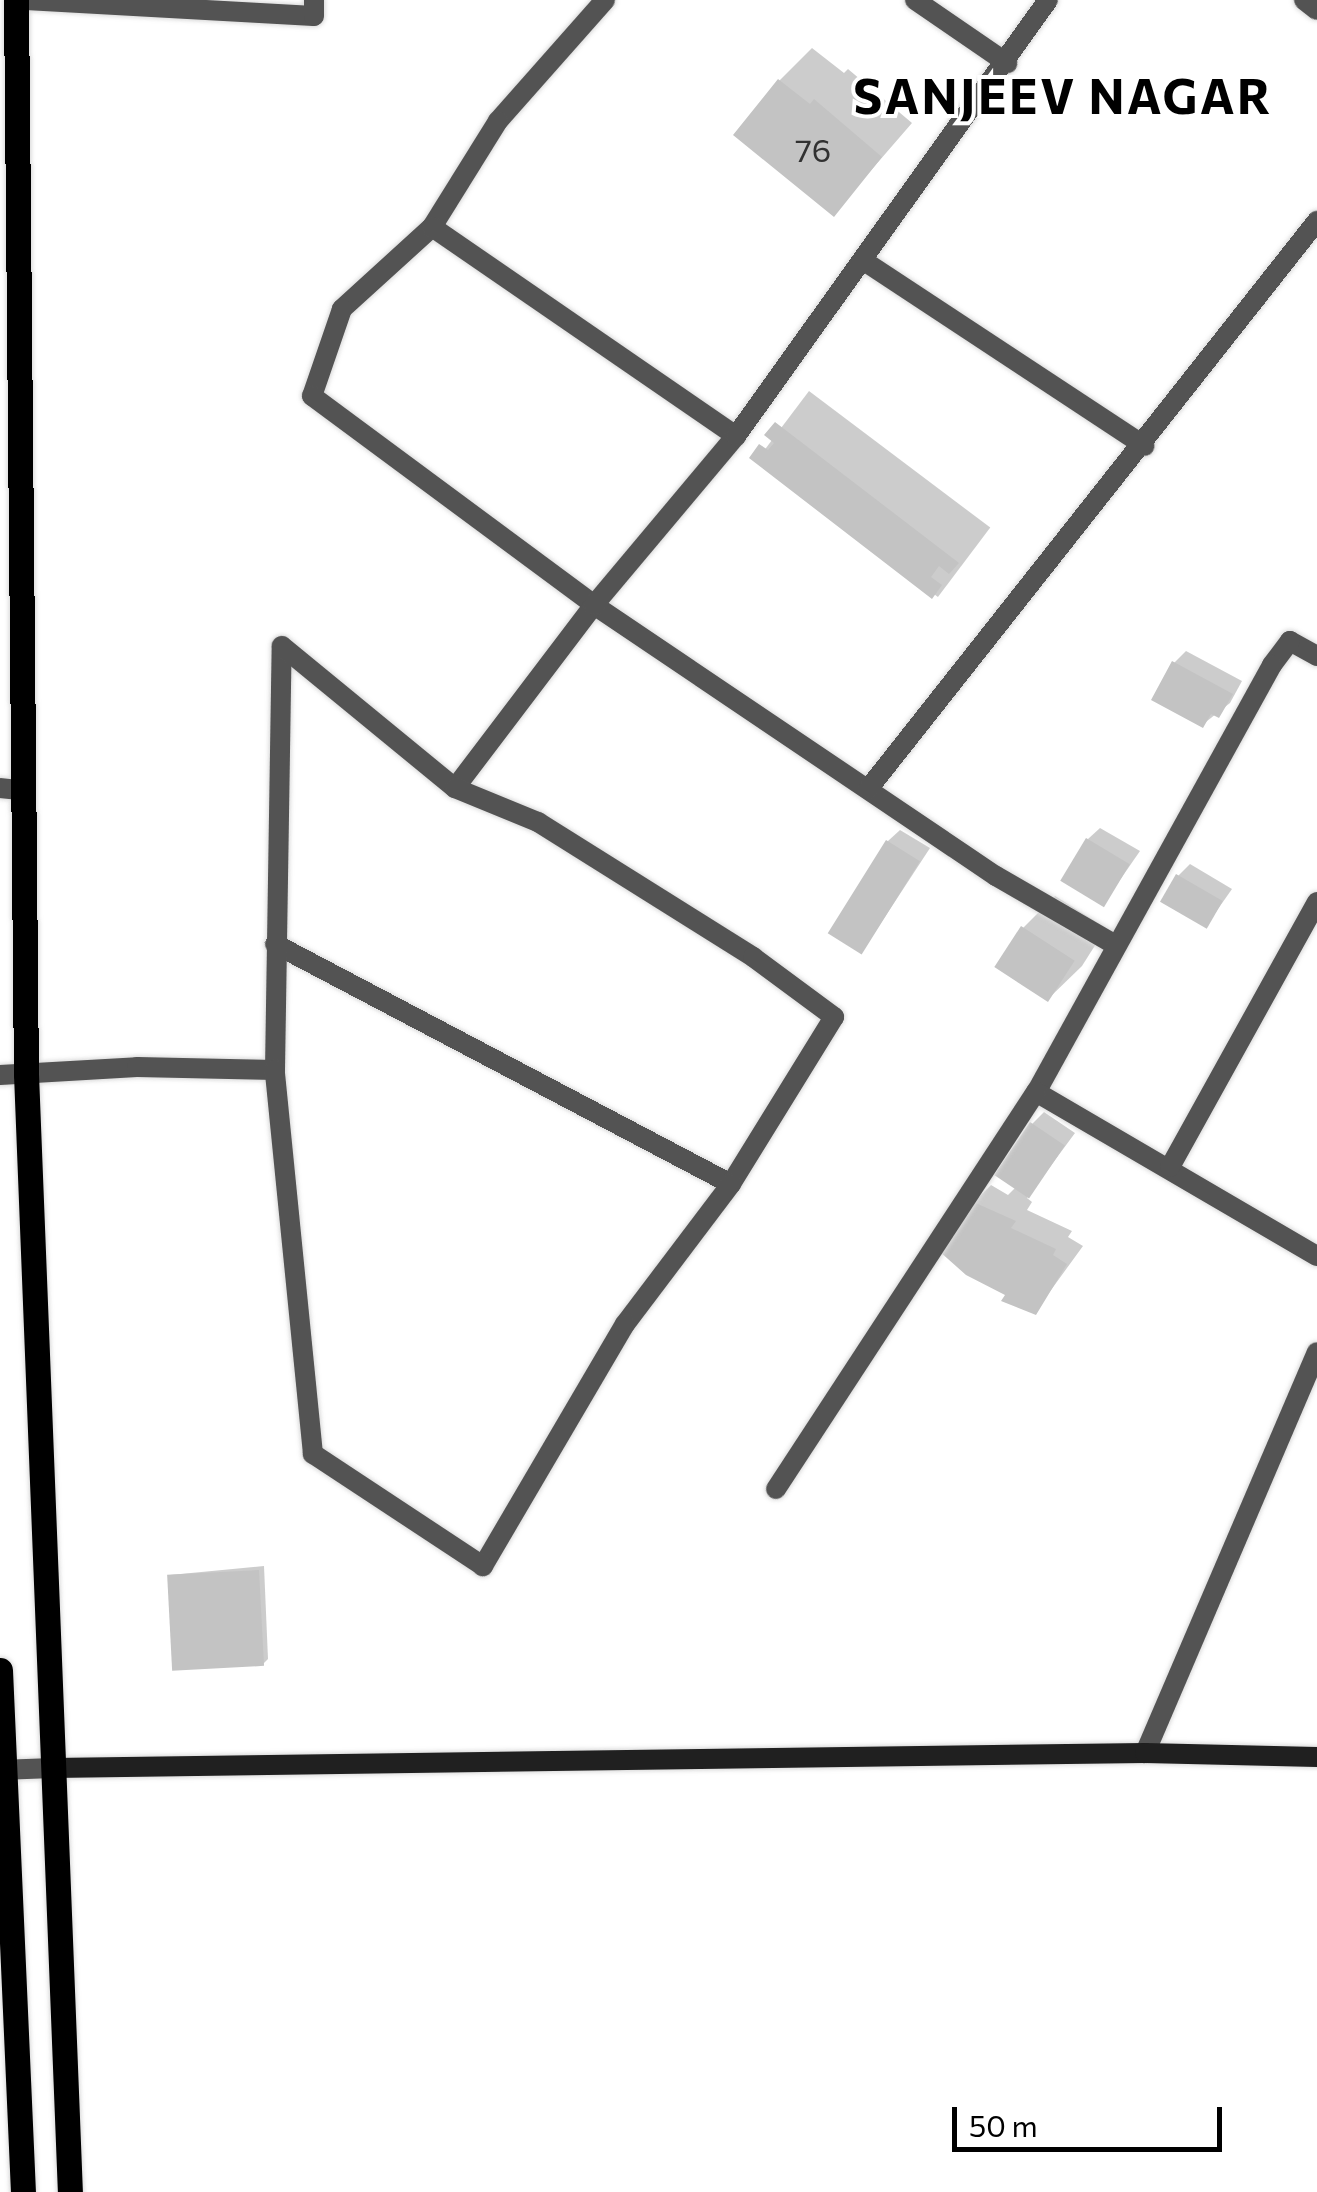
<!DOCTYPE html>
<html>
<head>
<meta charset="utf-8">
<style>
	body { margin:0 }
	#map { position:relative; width:1317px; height:2192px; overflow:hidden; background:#fff; font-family:Commissioner,sans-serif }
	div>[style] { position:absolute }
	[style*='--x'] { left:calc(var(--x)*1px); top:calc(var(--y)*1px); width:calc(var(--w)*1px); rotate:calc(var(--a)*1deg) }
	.shadow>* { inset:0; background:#0003; transform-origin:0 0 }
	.building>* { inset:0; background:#c3c3c3; transform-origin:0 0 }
	.roads { filter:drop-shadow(0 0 2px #dbdbdb) drop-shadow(0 0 2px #dbdbdb) }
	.minor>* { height:20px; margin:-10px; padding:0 10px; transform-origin:10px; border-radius:10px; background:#535353 }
	.secondary>* { height:20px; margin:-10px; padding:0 10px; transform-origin:10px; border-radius:10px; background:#202020 }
	.primary>* { height:25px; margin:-12.5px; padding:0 12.5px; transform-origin:12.5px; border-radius:12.5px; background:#000 }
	span { translate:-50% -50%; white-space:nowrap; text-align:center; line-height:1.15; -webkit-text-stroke:8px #fff; paint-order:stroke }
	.number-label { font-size:32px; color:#313131 }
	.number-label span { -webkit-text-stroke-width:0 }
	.district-label { font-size:48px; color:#000; font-weight:700; letter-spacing:2.5px }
	.scale { position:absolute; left:952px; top:2107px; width:270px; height:45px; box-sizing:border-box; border:5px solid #000; border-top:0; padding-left:12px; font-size:30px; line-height:35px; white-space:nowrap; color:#000; -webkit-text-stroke:8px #fff; paint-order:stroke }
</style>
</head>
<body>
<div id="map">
	<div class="shadow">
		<i style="clip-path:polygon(812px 48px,844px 73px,848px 69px,912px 123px,834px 213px,779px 81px)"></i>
		<i style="left:809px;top:391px;width:227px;height:87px;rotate:37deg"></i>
		<i style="clip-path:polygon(1186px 651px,1242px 681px,1230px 703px,1202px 725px,1174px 663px)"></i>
		<i style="clip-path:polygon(1100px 828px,1140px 851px,1104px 903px,1088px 839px)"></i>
		<i style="clip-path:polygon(900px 830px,930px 848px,862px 952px,888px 841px)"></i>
		<i style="clip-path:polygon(1190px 864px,1232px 889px,1206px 926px,1178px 876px)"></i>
		<i style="clip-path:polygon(1055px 896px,1106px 928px,1082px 966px,1049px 998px,1023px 928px)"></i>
		<i style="clip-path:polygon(1044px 1112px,1075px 1133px,1027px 1198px,1032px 1202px,1027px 1210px,1072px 1231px,1068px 1237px,1083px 1246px,1035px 1312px,1009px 1294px,973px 1203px,991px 1185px,1008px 1195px,1016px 1187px,1032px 1124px)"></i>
		<i style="clip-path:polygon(264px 1566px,268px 1659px,263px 1664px,170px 1575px)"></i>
	</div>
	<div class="building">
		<i style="clip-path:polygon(778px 79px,810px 104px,814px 99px,882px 157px,834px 217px,733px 135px)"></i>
		<i style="clip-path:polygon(775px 422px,959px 563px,949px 574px,939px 566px,931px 577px,942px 585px,932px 599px,749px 458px,759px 444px,768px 450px,774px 443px,764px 435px)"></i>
		<i style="clip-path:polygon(1172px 661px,1233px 694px,1219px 718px,1211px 714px,1203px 728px,1151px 700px)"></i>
		<i style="left:1086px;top:838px;width:51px;height:50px;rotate:31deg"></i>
		<i style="left:886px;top:840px;width:40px;height:110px;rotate:32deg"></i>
		<i style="left:1176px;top:874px;width:54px;height:32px;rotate:30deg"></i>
		<i style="left:1021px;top:926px;width:64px;height:49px;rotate:33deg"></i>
		<i style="left:1030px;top:1122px;width:42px;height:64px;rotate:34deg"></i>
		<i style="clip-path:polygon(971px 1201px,1016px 1221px,1011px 1228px,1056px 1249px,1053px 1255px,1067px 1264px,1036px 1315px,1001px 1301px,1005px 1295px,966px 1275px,939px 1251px)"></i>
		<i style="left:259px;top:1570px;width:96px;height:92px;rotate:87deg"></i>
	</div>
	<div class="roads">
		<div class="minor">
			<i style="--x:26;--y:0;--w:288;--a:3.2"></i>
			<i style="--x:314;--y:16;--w:16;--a:-90"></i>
			<i style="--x:605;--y:0;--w:162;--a:131.5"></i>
			<i style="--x:498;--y:121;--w:125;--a:121.9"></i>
			<i style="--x:432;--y:227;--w:122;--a:137.7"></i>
			<i style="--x:342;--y:309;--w:92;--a:109"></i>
			<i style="--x:312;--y:396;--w:351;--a:36.5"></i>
			<i style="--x:594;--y:605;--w:485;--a:34"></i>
			<i style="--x:996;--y:876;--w:136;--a:30"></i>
			<i style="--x:915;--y:0;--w:112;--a:34.4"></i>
			<i style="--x:1304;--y:0;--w:16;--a:38"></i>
			<i style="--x:432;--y:227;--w:369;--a:34.5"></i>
			<i style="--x:864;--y:261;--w:336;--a:33.4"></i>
			<i style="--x:1317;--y:656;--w:31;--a:-151"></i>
			<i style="--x:1290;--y:641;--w:30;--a:127"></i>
			<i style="--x:1272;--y:665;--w:488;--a:118.9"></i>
			<i style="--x:1036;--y:1092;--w:325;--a:30.3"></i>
			<i style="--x:0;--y:788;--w:20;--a:6"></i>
			<i style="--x:455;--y:788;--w:230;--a:-52.8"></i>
			<i style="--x:594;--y:605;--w:221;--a:-50"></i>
			<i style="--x:736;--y:436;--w:536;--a:-54.41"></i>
			<i style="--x:869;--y:788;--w:723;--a:-51.69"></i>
			<i style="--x:275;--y:944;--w:515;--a:27.76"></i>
			<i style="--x:0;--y:1075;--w:137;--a:-3.3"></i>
			<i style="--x:137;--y:1067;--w:138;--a:1.2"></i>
			<i style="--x:275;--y:1070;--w:424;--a:-89.1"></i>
			<i style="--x:282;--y:646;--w:224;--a:39.4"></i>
			<i style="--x:455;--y:788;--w:90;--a:22.3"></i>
			<i style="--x:538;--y:822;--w:254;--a:32.1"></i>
			<i style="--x:753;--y:957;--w:101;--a:36.5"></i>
			<i style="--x:834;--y:1017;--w:196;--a:121.7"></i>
			<i style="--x:731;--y:1184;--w:176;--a:127.1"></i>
			<i style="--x:625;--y:1324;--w:281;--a:120.4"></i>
			<i style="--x:483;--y:1566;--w:204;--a:-146.6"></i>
			<i style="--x:313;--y:1454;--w:386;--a:-95.7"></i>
			<i style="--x:1170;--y:1167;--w:303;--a:-61"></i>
			<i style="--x:776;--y:1489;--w:475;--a:-56.8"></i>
			<i style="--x:1145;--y:1753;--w:436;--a:-66.8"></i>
			<i style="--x:0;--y:1770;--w:53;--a:-2.2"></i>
		</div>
		<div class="secondary">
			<i style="--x:53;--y:1768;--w:1092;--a:-0.79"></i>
			<i style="--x:1145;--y:1753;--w:172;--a:1.3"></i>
		</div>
		<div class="primary">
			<i style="--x:16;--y:0;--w:1074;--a:89.47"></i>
			<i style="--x:26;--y:1074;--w:1119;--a:87.75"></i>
			<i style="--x:0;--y:1670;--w:523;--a:87.48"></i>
		</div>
	</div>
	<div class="number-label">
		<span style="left:813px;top:149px">76</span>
	</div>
	<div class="district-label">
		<span style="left:1063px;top:95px">SANJEEV NAGAR</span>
	</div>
	<div class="scale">50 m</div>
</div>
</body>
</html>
